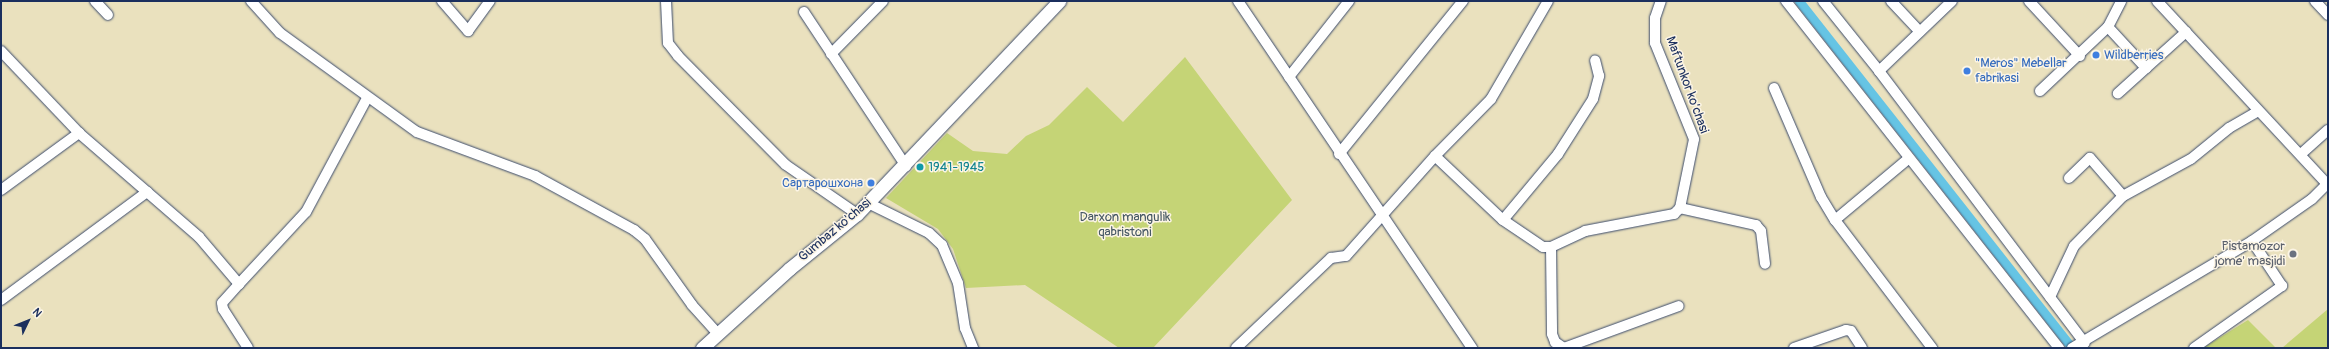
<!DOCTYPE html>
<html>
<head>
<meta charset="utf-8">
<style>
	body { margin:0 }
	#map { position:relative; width:2329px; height:349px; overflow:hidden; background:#eae1be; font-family:Pangolin,sans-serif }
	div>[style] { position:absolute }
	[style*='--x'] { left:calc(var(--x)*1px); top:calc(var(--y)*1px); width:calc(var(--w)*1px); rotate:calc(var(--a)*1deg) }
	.green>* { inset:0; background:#c5d476 }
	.canal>* { height:9px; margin:-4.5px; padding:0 4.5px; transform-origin:4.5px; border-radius:4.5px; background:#66c4e4 }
	.roads { filter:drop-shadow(0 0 1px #3a4a6c) drop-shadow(0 0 1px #3a4a6c) }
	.minor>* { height:10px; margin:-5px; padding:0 5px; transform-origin:5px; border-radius:5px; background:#fff }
	.major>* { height:13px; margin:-6.5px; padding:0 6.5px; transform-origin:6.5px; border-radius:6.5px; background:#fff }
	.dots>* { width:11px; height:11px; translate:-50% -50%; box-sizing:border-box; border:2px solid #fcf5e5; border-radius:50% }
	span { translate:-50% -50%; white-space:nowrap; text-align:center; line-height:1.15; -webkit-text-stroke:3px #fcf5e5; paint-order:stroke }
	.shop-label { font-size:13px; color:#366cbe }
	.left { translate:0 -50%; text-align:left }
	.right { translate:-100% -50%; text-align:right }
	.street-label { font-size:13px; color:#1b2f5e }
	.culture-label { font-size:13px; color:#0d838f }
	.park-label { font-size:13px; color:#465864 }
	.worship-label { font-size:13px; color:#5b616d }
	.frame { position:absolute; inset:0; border:2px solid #1b2f5e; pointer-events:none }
	.north { position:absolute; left:8px; top:301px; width:40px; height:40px; -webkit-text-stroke:3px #fcf5e5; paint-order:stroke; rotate:47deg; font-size:11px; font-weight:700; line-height:16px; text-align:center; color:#1b2f5e }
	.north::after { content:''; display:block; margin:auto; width:14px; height:18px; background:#1b2f5e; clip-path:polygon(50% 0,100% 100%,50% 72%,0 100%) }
</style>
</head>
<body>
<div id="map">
	<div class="green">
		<i style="clip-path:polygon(1185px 57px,1292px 200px,1153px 348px,1119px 348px,1025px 285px,966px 288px,953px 249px,938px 229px,886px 198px,947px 133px,973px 151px,1007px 154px,1026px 136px,1049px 125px,1087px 87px,1123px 122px)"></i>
		<i style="clip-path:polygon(2328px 309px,2328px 348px,2282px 348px)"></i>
		<i style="clip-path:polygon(2248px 320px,2276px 348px,2203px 348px)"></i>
	</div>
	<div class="canal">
		<i style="--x:1799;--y:1;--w:442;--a:51.8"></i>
	</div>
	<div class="roads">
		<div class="minor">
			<i style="--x:95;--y:1;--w:19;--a:47"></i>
			<i style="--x:251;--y:1;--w:43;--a:47.8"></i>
			<i style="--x:280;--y:33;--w:169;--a:35.9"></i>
			<i style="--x:417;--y:132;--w:126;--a:20.4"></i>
			<i style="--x:535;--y:176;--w:113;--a:28.6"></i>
			<i style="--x:634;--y:230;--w:14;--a:39"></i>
			<i style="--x:645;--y:239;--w:81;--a:54.5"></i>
			<i style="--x:692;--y:305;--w:39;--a:48"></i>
			<i style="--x:442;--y:1;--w:40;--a:49"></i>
			<i style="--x:468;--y:31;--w:37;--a:-54"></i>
			<i style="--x:666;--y:1;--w:42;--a:87.3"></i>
			<i style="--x:668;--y:43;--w:16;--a:52"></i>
			<i style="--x:678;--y:56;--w:153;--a:45.3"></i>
			<i style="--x:786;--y:165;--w:86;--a:34.6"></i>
			<i style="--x:1238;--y:1;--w:419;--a:56"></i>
			<i style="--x:1786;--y:1;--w:442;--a:51.8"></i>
			<i style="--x:1823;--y:1;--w:90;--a:51.3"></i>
			<i style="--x:1879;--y:71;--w:101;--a:-43.8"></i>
			<i style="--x:1891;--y:1;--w:42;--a:46.9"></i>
			<i style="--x:2029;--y:1;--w:75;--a:47.2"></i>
			<i style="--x:2157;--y:1;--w:251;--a:47.1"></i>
			<i style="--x:2315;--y:1;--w:19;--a:47"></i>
			<i style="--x:804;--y:12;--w:185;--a:56.5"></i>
			<i style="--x:2108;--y:27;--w:56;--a:47.2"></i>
			<i style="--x:2146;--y:68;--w:38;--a:138"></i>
			<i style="--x:1;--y:51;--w:113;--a:46.4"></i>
			<i style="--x:79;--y:133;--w:159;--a:40.9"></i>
			<i style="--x:199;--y:237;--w:62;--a:49.6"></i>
			<i style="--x:239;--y:284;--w:25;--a:132"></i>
			<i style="--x:222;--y:303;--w:6;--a:81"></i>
			<i style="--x:223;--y:309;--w:46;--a:57.3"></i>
			<i style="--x:831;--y:54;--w:74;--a:-45.5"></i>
			<i style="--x:2146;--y:68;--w:54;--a:-42"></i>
			<i style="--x:1879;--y:71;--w:341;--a:52.9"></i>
			<i style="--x:1289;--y:77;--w:97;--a:-51.7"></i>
			<i style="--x:1774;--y:88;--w:119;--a:66.7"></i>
			<i style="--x:1821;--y:197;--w:27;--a:59"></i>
			<i style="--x:1835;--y:220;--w:161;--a:52.8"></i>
			<i style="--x:2040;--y:91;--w:93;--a:-43.3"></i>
			<i style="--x:2108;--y:27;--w:29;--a:-63"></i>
			<i style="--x:1339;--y:154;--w:197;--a:-51"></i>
			<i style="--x:2301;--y:154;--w:36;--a:-42"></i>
			<i style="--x:1435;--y:156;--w:80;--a:-45.5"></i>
			<i style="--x:1491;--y:99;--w:113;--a:-59.8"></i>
			<i style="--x:2069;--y:178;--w:29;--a:-44"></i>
			<i style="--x:2090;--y:158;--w:50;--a:49"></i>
			<i style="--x:1;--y:190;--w:97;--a:-36.2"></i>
			<i style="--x:868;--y:203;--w:68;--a:26.2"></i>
			<i style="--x:929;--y:233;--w:18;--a:43"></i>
			<i style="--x:942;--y:245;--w:41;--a:67.2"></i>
			<i style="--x:958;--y:283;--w:46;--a:81.2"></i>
			<i style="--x:965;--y:328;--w:22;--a:68"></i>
			<i style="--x:1680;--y:208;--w:78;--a:12.6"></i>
			<i style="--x:1756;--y:225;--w:8;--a:50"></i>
			<i style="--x:1761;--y:231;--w:33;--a:83"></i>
			<i style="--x:1503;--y:220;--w:86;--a:-50.2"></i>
			<i style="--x:1558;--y:154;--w:65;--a:-57.5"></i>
			<i style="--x:1593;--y:99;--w:24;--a:-75"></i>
			<i style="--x:1599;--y:76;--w:16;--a:-104"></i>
			<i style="--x:1835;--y:220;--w:95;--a:-39.9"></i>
			<i style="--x:1551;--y:247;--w:87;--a:89.3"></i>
			<i style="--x:1552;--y:334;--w:9;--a:69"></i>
			<i style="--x:1555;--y:342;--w:11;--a:34"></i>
			<i style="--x:239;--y:284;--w:98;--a:-47.1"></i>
			<i style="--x:306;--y:212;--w:129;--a:-61.8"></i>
			<i style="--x:2050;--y:297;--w:56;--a:-64.8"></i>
			<i style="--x:2074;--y:246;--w:70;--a:-45.6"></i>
			<i style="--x:2123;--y:196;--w:77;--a:-28.6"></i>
			<i style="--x:2191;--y:159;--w:49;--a:-39.2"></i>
			<i style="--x:2229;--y:128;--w:34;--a:-30"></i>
			<i style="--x:1;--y:300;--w:182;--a:-36.5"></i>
			<i style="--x:1236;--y:348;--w:131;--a:-43.5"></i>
			<i style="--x:1331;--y:258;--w:15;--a:-8"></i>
			<i style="--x:1346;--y:256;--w:134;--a:-48.3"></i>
			<i style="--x:1435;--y:156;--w:93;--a:43.3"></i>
			<i style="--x:1503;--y:220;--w:48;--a:34"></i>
			<i style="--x:1543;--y:247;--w:8;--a:0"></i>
			<i style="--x:1551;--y:247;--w:38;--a:-25"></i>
			<i style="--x:1585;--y:231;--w:91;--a:-10.8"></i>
			<i style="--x:1674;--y:214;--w:8;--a:-45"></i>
			<i style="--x:1680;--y:208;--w:70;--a:-78.5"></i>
			<i style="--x:1694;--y:139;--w:104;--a:-112.1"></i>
			<i style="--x:1655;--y:43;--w:25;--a:-90"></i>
			<i style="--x:1655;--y:18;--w:18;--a:-71"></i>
			<i style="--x:1564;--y:348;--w:122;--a:-20.1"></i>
			<i style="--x:1794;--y:348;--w:55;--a:-19.1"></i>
			<i style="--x:1846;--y:330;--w:5;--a:11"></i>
			<i style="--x:1851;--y:331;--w:20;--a:57"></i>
			<i style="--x:2072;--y:348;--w:209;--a:-30.7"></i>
			<i style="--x:2252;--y:241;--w:73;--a:-35"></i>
			<i style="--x:2312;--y:199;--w:23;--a:-45"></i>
			<i style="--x:2194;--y:348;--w:108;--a:-35.2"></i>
			<i style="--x:2282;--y:286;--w:54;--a:-123.7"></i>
		</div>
		<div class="major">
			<i style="--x:702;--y:348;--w:118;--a:-42.2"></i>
			<i style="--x:789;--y:269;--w:87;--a:-39"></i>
			<i style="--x:857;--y:214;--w:294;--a:-46.5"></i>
		</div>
	</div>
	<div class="dots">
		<i style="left:2096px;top:55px;background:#3f7fe0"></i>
		<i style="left:1967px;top:71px;background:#3f7fe0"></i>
		<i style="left:920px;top:167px;background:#0f9aa8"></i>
		<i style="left:871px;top:183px;background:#3f7fe0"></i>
		<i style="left:2293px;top:254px;background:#6b7280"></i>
	</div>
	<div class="shop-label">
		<span class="left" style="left:2104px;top:55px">Wildberries</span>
		<span class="left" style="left:1975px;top:71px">"Meros" Mebellar<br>fabrikasi</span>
		<span class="right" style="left:863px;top:183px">Сартарошхона</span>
	</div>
	<div class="street-label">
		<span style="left:1687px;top:85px;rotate:70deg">Maftunkor ko’chasi</span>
		<span style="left:835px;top:230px;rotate:-40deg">Gumbaz ko'chasi</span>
	</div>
	<div class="culture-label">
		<span class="left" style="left:928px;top:167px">1941-1945</span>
	</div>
	<div class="park-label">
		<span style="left:1125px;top:225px">Darxon mangulik<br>qabristoni</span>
	</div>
	<div class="worship-label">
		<span class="right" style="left:2285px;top:254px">Pistamozor<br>jome' masjidi</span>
	</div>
	<div class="frame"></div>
	<div class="north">N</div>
</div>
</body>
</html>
